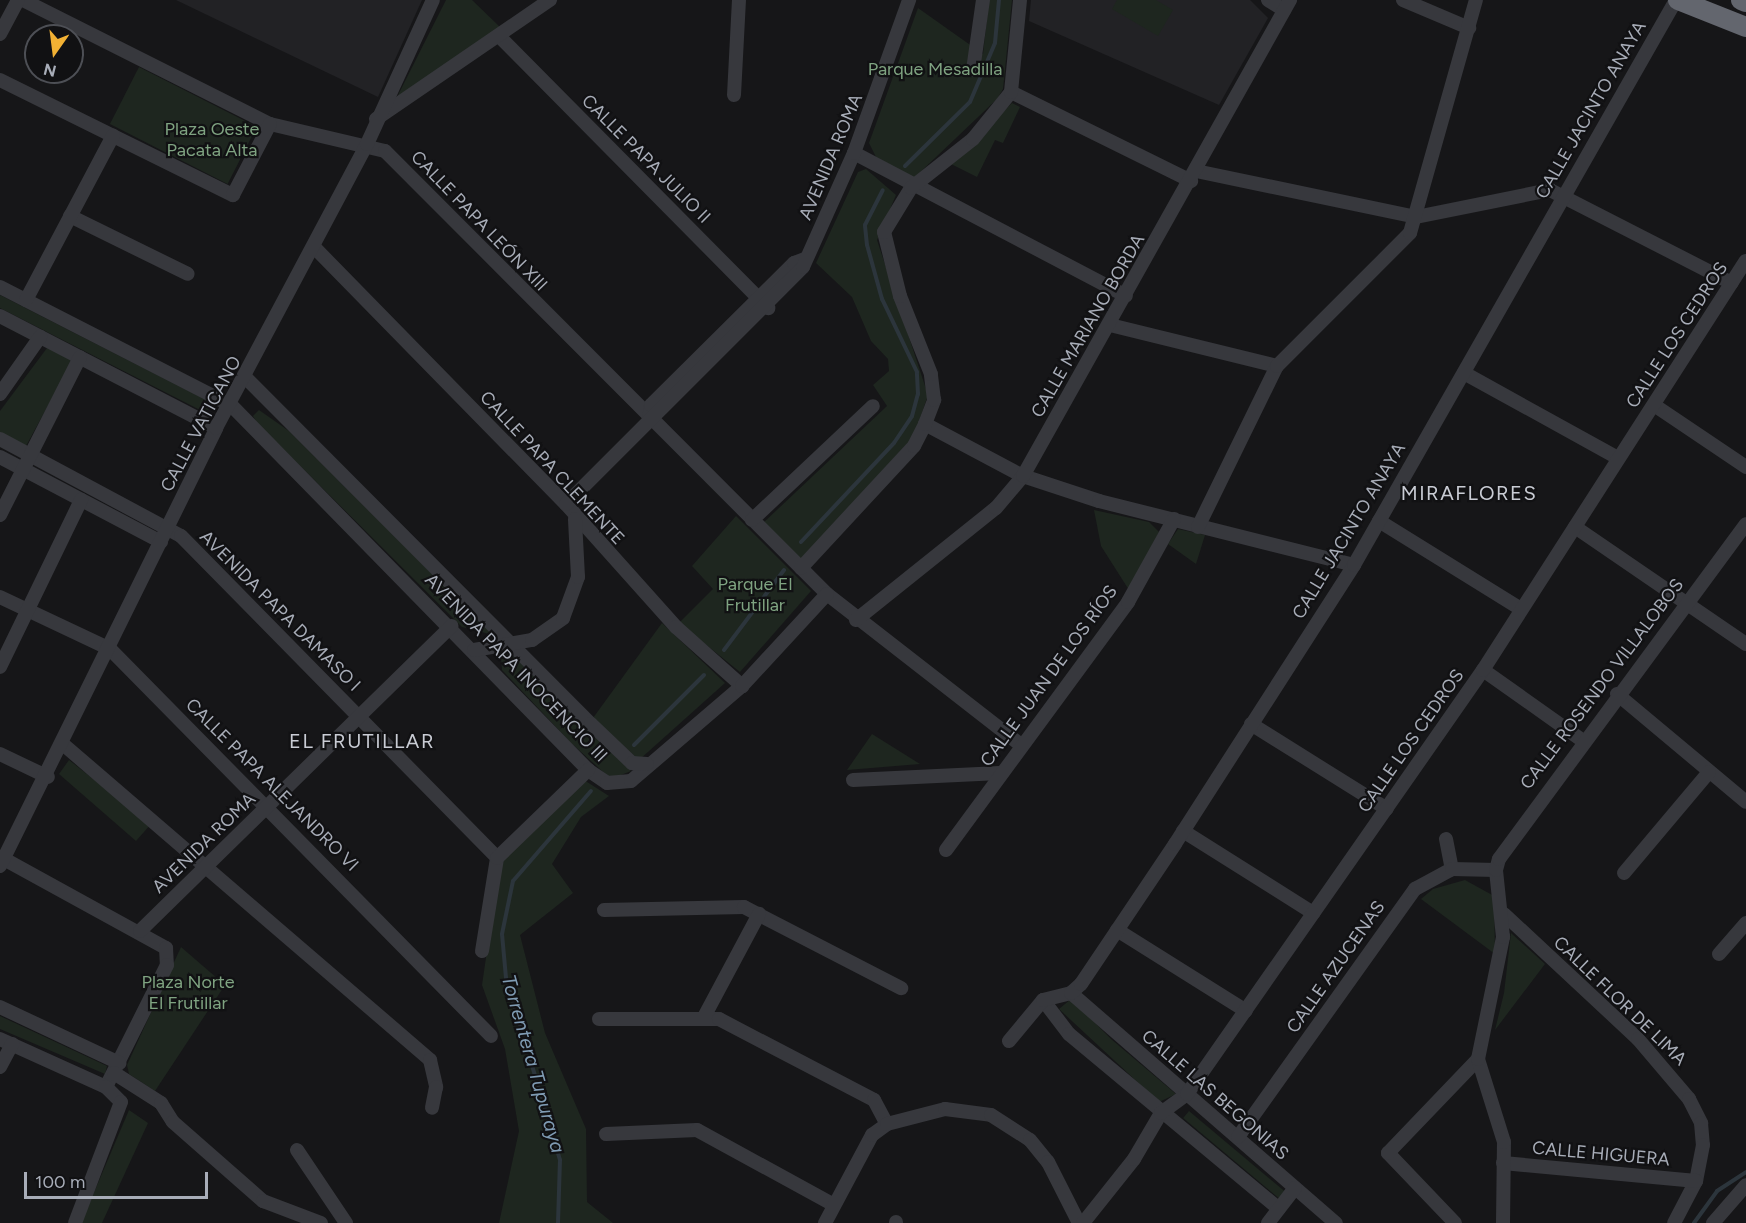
<!DOCTYPE html>
<html>
<head>
<meta charset="utf-8">
<style>
	body { margin:0 }
	#map { position:relative; width:1746px; height:1223px; overflow:hidden; background:#161618; font-family:Figtree,sans-serif }
	div>[style] { position:absolute }
	[style*='--x'] { left:calc(var(--x)*1px); top:calc(var(--y)*1px); width:calc(var(--w)*1px); rotate:calc(var(--a)*1deg) }
	.built>* { inset:0; background:#222225 }
	.green>* { inset:0; background:#1e261f; transform-origin:0 0 }
	.stream>* { height:4px; margin:-2px; padding:0 2px; transform-origin:2px; border-radius:2px; background:#2c353c }
	.minor>* { height:14px; margin:-7px; padding:0 7px; transform-origin:7px; border-radius:7px; background:#37383d }
	.highway>* { height:20px; margin:-10px; padding:0 10px; transform-origin:10px; border-radius:10px; background:#63666e }
	span { translate:-50% -50%; white-space:nowrap; text-align:center; line-height:1.15; -webkit-text-stroke:4.5px #111113; paint-order:stroke }
	.park-label { font-size:18px; color:#7fa381 }
	.street-label { font-size:18px; color:#a8adb8 }
	.neighbourhood-label { font-size:20px; color:#c9ccd4; letter-spacing:1.5px }
	.water-label { font-size:20px; color:#7f9bb3; font-style:italic }
	.north { position:absolute; left:24px; top:24px; width:60px; height:60px; box-sizing:border-box; background:#111113; border:2px solid #4d4f55; border-radius:50%; rotate:194deg; font-size:16px; font-weight:700; line-height:24px; text-align:center; color:#a8adb8 }
	.north::after { content:''; display:block; margin:auto; width:21px; height:27px; background:#f2b134; clip-path:polygon(50% 0,100% 100%,50% 72%,0 100%) }
	.scale { position:absolute; left:24px; top:1172px; width:184px; height:27px; box-sizing:border-box; border:3px solid #a8adb8; border-top:0; padding-left:8px; font-size:18px; line-height:21px; white-space:nowrap; color:#a8adb8; -webkit-text-stroke:4px #111113; paint-order:stroke }
</style>
</head>
<body>
<div id="map">
	<div class="built">
		<i style="clip-path:polygon(176px 0,422px 0,378px 97px)"></i>
		<i style="clip-path:polygon(1031px 0,1250px 0,1268px 18px,1219px 105px,1029px 21px)"></i>
	</div>
	<div class="green">
		<i style="clip-path:polygon(446px 0,472px 0,500px 27px,397px 97px)"></i>
		<i style="clip-path:polygon(989px 0,1012px 0,1003px 89px,997px 99px,914px 178px,876px 157px,869px 143px,918px 8px,983px 54px)"></i>
		<i style="clip-path:polygon(1117px 0,1156px 0,1173px 10px,1158px 36px,1112px 9px)"></i>
		<i style="left:139px;top:67px;width:132px;height:64px;rotate:27deg"></i>
		<i style="clip-path:polygon(1012px 103px,1020px 107px,1003px 143px,995px 140px,977px 177px,951px 164px)"></i>
		<i style="clip-path:polygon(866px 169px,896px 195px,877px 240px,928px 395px,914px 436px,800px 561px,762px 524px,887px 406px,873px 385px,889px 371px,888px 359px,871px 341px,852px 297px,816px 263px,858px 172px)"></i>
		<i style="clip-path:polygon(0 295px,210px 402px,213px 407px,204px 412px,0 308px)"></i>
		<i style="clip-path:polygon(47px 348px,73px 360px,26px 446px,0 432px,0 411px)"></i>
		<i style="clip-path:polygon(259px 410px,289px 431px,493px 635px,462px 627px,257px 423px,253px 416px)"></i>
		<i style="clip-path:polygon(1094px 510px,1149px 522px,1159px 532px,1129px 590px,1101px 546px)"></i>
		<i style="clip-path:polygon(736px 516px,811px 591px,740px 672px,679px 623px,713px 589px,692px 566px)"></i>
		<i style="clip-path:polygon(1178px 529px,1205px 535px,1196px 564px,1168px 544px)"></i>
		<i style="clip-path:polygon(662px 623px,725px 683px,639px 760px,593px 718px)"></i>
		<i style="clip-path:polygon(510px 652px,586px 728px,631px 771px,611px 779px,571px 743px,502px 670px,501px 658px)"></i>
		<i style="clip-path:polygon(872px 734px,920px 764px,847px 770px)"></i>
		<i style="clip-path:polygon(69px 760px,151px 824px,136px 841px,59px 774px)"></i>
		<i style="clip-path:polygon(584px 780px,609px 796px,581px 817px,552px 864px,573px 893px,520px 935px,545px 1033px,586px 1129px,587px 1202px,613px 1223px,499px 1223px,519px 1131px,505px 1049px,482px 985px,496px 889px,504px 859px)"></i>
		<i style="clip-path:polygon(1465px 880px,1494px 896px,1495px 954px,1421px 899px,1433px 889px)"></i>
		<i style="clip-path:polygon(1511px 933px,1545px 964px,1495px 1030px,1504px 993px)"></i>
		<i style="clip-path:polygon(181px 947px,225px 985px,155px 1091px,129px 1074px,127px 1065px)"></i>
		<i style="clip-path:polygon(1071px 999px,1111px 1039px,1176px 1094px,1159px 1102px,1059px 1009px)"></i>
		<i style="clip-path:polygon(0 1016px,107px 1066px,105px 1074px,0 1029px)"></i>
		<i style="clip-path:polygon(129px 1110px,148px 1123px,102px 1223px,81px 1223px)"></i>
		<i style="left:1189px;top:1111px;width:126px;height:9px;rotate:40deg"></i>
	</div>
	<div class="stream">
		<i style="--x:905;--y:166;--w:91;--a:-44.6"></i>
		<i style="--x:970;--y:102;--w:64;--a:-67"></i>
		<i style="--x:995;--y:43;--w:43;--a:-84.7"></i>
		<i style="--x:801;--y:542;--w:136;--a:-46.8"></i>
		<i style="--x:894;--y:443;--w:32;--a:-56"></i>
		<i style="--x:912;--y:416;--w:23;--a:-75"></i>
		<i style="--x:918;--y:394;--w:22;--a:-93"></i>
		<i style="--x:917;--y:372;--w:81;--a:-115.6"></i>
		<i style="--x:882;--y:299;--w:56;--a:-105.5"></i>
		<i style="--x:867;--y:245;--w:20;--a:-96"></i>
		<i style="--x:865;--y:225;--w:39;--a:-63"></i>
		<i style="--x:724;--y:650;--w:100;--a:-53.1"></i>
		<i style="--x:634;--y:745;--w:99;--a:-45"></i>
		<i style="--x:558;--y:1223;--w:63;--a:-88.2"></i>
		<i style="--x:560;--y:1160;--w:190;--a:-106.5"></i>
		<i style="--x:506;--y:978;--w:44;--a:-95.2"></i>
		<i style="--x:502;--y:934;--w:54;--a:-78.3"></i>
		<i style="--x:513;--y:881;--w:119;--a:-49.1"></i>
		<i style="--x:1694;--y:1223;--w:39;--a:-54"></i>
		<i style="--x:1717;--y:1191;--w:35;--a:-33"></i>
	</div>
	<div class="minor">
		<i style="--x:23;--y:0;--w:276;--a:26.7"></i>
		<i style="--x:270;--y:124;--w:118;--a:13.2"></i>
		<i style="--x:385;--y:151;--w:626;--a:45.06"></i>
		<i style="--x:827;--y:594;--w:246;--a:37.9"></i>
		<i style="--x:1268;--y:0;--w:19;--a:32"></i>
		<i style="--x:1403;--y:0;--w:72;--a:23"></i>
		<i style="--x:0;--y:34;--w:38;--a:-62"></i>
		<i style="--x:499;--y:36;--w:383;--a:45.3"></i>
		<i style="--x:973;--y:70;--w:71;--a:-81.9"></i>
		<i style="--x:0;--y:80;--w:260;--a:26.3"></i>
		<i style="--x:233;--y:195;--w:80;--a:-62.5"></i>
		<i style="--x:1011;--y:92;--w:201;--a:26.3"></i>
		<i style="--x:734;--y:95;--w:95;--a:-87"></i>
		<i style="--x:376;--y:119;--w:211;--a:-34.4"></i>
		<i style="--x:854;--y:153;--w:307;--a:27.7"></i>
		<i style="--x:1196;--y:171;--w:225;--a:11.8"></i>
		<i style="--x:1416;--y:217;--w:137;--a:-11.4"></i>
		<i style="--x:1550;--y:190;--w:204;--a:27.1"></i>
		<i style="--x:70;--y:216;--w:131;--a:26.2"></i>
		<i style="--x:314;--y:247;--w:360;--a:45.6"></i>
		<i style="--x:566;--y:504;--w:165;--a:48.2"></i>
		<i style="--x:676;--y:627;--w:89;--a:41.8"></i>
		<i style="--x:0;--y:287;--w:259;--a:27.1"></i>
		<i style="--x:231;--y:405;--w:511;--a:45.63"></i>
		<i style="--x:588;--y:770;--w:23;--a:34"></i>
		<i style="--x:607;--y:783;--w:24;--a:-5"></i>
		<i style="--x:631;--y:781;--w:146;--a:-40.6"></i>
		<i style="--x:742;--y:686;--w:125;--a:-47.3"></i>
		<i style="--x:26;--y:300;--w:186;--a:-62.1"></i>
		<i style="--x:0;--y:316;--w:243;--a:27.4"></i>
		<i style="--x:1110;--y:325;--w:172;--a:13.8"></i>
		<i style="--x:1464;--y:373;--w:174;--a:28.9"></i>
		<i style="--x:246;--y:378;--w:489;--a:45.1"></i>
		<i style="--x:591;--y:724;--w:57;--a:43.6"></i>
		<i style="--x:632;--y:763;--w:15;--a:4"></i>
		<i style="--x:0;--y:394;--w:70;--a:-54.9"></i>
		<i style="--x:1654;--y:405;--w:111;--a:34"></i>
		<i style="--x:649;--y:420;--w:15;--a:-82"></i>
		<i style="--x:651;--y:405;--w:202;--a:-44.8"></i>
		<i style="--x:794;--y:263;--w:12;--a:-20"></i>
		<i style="--x:925;--y:424;--w:111;--a:28"></i>
		<i style="--x:1023;--y:476;--w:80;--a:18.2"></i>
		<i style="--x:1099;--y:501;--w:263;--a:14.1"></i>
		<i style="--x:0;--y:439;--w:205;--a:28.2"></i>
		<i style="--x:181;--y:536;--w:451;--a:45.5"></i>
		<i style="--x:0;--y:457;--w:182;--a:27.8"></i>
		<i style="--x:566;--y:504;--w:335;--a:-45"></i>
		<i style="--x:803;--y:267;--w:125;--a:-65.9"></i>
		<i style="--x:854;--y:153;--w:163;--a:-70.2"></i>
		<i style="--x:0;--y:515;--w:177;--a:-63.1"></i>
		<i style="--x:752;--y:520;--w:166;--a:-43.3"></i>
		<i style="--x:1379;--y:521;--w:167;--a:31.8"></i>
		<i style="--x:1198;--y:527;--w:179;--a:-63.9"></i>
		<i style="--x:1277;--y:366;--w:188;--a:-45"></i>
		<i style="--x:1410;--y:233;--w:242;--a:-74.2"></i>
		<i style="--x:1575;--y:527;--w:207;--a:34.4"></i>
		<i style="--x:801;--y:568;--w:166;--a:-47.2"></i>
		<i style="--x:914;--y:446;--w:25;--a:-63"></i>
		<i style="--x:925;--y:424;--w:26;--a:-69"></i>
		<i style="--x:934;--y:400;--w:26;--a:-97"></i>
		<i style="--x:931;--y:374;--w:84;--a:-111.7"></i>
		<i style="--x:900;--y:296;--w:66;--a:-104"></i>
		<i style="--x:884;--y:232;--w:52;--a:-58.5"></i>
		<i style="--x:911;--y:188;--w:79;--a:-38.3"></i>
		<i style="--x:973;--y:139;--w:60;--a:-51"></i>
		<i style="--x:1011;--y:92;--w:92;--a:-84.4"></i>
		<i style="--x:0;--y:597;--w:122;--a:25.3"></i>
		<i style="--x:110;--y:649;--w:543;--a:45.45"></i>
		<i style="--x:856;--y:620;--w:179;--a:-38.7"></i>
		<i style="--x:996;--y:508;--w:42;--a:-49.8"></i>
		<i style="--x:1023;--y:476;--w:546;--a:-60.71"></i>
		<i style="--x:474;--y:650;--w:59;--a:-9.8"></i>
		<i style="--x:532;--y:640;--w:38;--a:-35"></i>
		<i style="--x:563;--y:618;--w:44;--a:-69.9"></i>
		<i style="--x:578;--y:577;--w:58;--a:-93"></i>
		<i style="--x:0;--y:667;--w:186;--a:-64.1"></i>
		<i style="--x:1483;--y:670;--w:121;--a:35.3"></i>
		<i style="--x:1617;--y:694;--w:168;--a:39.9"></i>
		<i style="--x:1251;--y:724;--w:160;--a:32"></i>
		<i style="--x:64;--y:745;--w:483;--a:40.7"></i>
		<i style="--x:430;--y:1060;--w:28;--a:77"></i>
		<i style="--x:436;--y:1087;--w:21;--a:101"></i>
		<i style="--x:0;--y:754;--w:53;--a:25.6"></i>
		<i style="--x:853;--y:780;--w:147;--a:-2.7"></i>
		<i style="--x:1183;--y:831;--w:154;--a:32.2"></i>
		<i style="--x:1446;--y:839;--w:31;--a:79"></i>
		<i style="--x:946;--y:850;--w:308;--a:-53.7"></i>
		<i style="--x:1128;--y:602;--w:95;--a:-61"></i>
		<i style="--x:4;--y:859;--w:185;--a:28.8"></i>
		<i style="--x:166;--y:948;--w:17;--a:87"></i>
		<i style="--x:167;--y:965;--w:136;--a:116.6"></i>
		<i style="--x:0;--y:866;--w:488;--a:-63.7"></i>
		<i style="--x:216;--y:428;--w:322;--a:-62"></i>
		<i style="--x:367;--y:144;--w:158;--a:-65.4"></i>
		<i style="--x:1624;--y:873;--w:132;--a:-49.9"></i>
		<i style="--x:604;--y:910;--w:140;--a:-1.2"></i>
		<i style="--x:744;--y:907;--w:177;--a:27.3"></i>
		<i style="--x:1504;--y:914;--w:183;--a:43"></i>
		<i style="--x:1638;--y:1039;--w:79;--a:49.6"></i>
		<i style="--x:1689;--y:1099;--w:27;--a:63"></i>
		<i style="--x:1701;--y:1123;--w:22;--a:85"></i>
		<i style="--x:1703;--y:1145;--w:37;--a:101"></i>
		<i style="--x:1696;--y:1181;--w:47;--a:117.6"></i>
		<i style="--x:1117;--y:930;--w:152;--a:32.1"></i>
		<i style="--x:140;--y:931;--w:436;--a:-44.4"></i>
		<i style="--x:482;--y:951;--w:94;--a:-80.8"></i>
		<i style="--x:497;--y:858;--w:127;--a:-44"></i>
		<i style="--x:1719;--y:954;--w:41;--a:-48.9"></i>
		<i style="--x:1071;--y:993;--w:351;--a:41"></i>
		<i style="--x:1043;--y:1000;--w:43;--a:52.6"></i>
		<i style="--x:1069;--y:1034;--w:273;--a:39.8"></i>
		<i style="--x:0;--y:1007;--w:132;--a:25.2"></i>
		<i style="--x:704;--y:1017;--w:117;--a:-61.9"></i>
		<i style="--x:599;--y:1019;--w:120;--a:0"></i>
		<i style="--x:719;--y:1019;--w:175;--a:27.6"></i>
		<i style="--x:874;--y:1100;--w:27;--a:62"></i>
		<i style="--x:0;--y:1039;--w:116;--a:24.4"></i>
		<i style="--x:106;--y:1087;--w:21;--a:45"></i>
		<i style="--x:121;--y:1102;--w:129;--a:110.8"></i>
		<i style="--x:1009;--y:1041;--w:53;--a:-50.3"></i>
		<i style="--x:1043;--y:1000;--w:29;--a:-14"></i>
		<i style="--x:1071;--y:993;--w:13;--a:-42"></i>
		<i style="--x:1081;--y:984;--w:169;--a:-56.1"></i>
		<i style="--x:1175;--y:844;--w:331;--a:-57.3"></i>
		<i style="--x:1354;--y:565;--w:650;--a:-60.32"></i>
		<i style="--x:0;--y:1067;--w:26;--a:-62"></i>
		<i style="--x:114;--y:1073;--w:56;--a:32.6"></i>
		<i style="--x:161;--y:1103;--w:22;--a:58"></i>
		<i style="--x:173;--y:1122;--w:120;--a:41.3"></i>
		<i style="--x:263;--y:1201;--w:62;--a:20.8"></i>
		<i style="--x:606;--y:1134;--w:91;--a:-2.5"></i>
		<i style="--x:697;--y:1130;--w:156;--a:28.7"></i>
		<i style="--x:1238;--y:1137;--w:305;--a:-54.5"></i>
		<i style="--x:1415;--y:889;--w:42;--a:-28.4"></i>
		<i style="--x:1452;--y:869;--w:44;--a:1.3"></i>
		<i style="--x:297;--y:1150;--w:88;--a:56.1"></i>
		<i style="--x:1503;--y:1163;--w:194;--a:5.3"></i>
		<i style="--x:825;--y:1223;--w:100;--a:-61.9"></i>
		<i style="--x:872;--y:1135;--w:19;--a:-36"></i>
		<i style="--x:887;--y:1124;--w:60;--a:-14.5"></i>
		<i style="--x:945;--y:1109;--w:46;--a:7.4"></i>
		<i style="--x:991;--y:1115;--w:46;--a:32.7"></i>
		<i style="--x:1030;--y:1140;--w:28;--a:51"></i>
		<i style="--x:1048;--y:1162;--w:68;--a:63.1"></i>
		<i style="--x:896;--y:1223;--w:1;--a:-90"></i>
		<i style="--x:1083;--y:1223;--w:82;--a:-51.4"></i>
		<i style="--x:1134;--y:1159;--w:53;--a:-59.6"></i>
		<i style="--x:1161;--y:1113;--w:32;--a:-36"></i>
		<i style="--x:1187;--y:1094;--w:517;--a:-55.08"></i>
		<i style="--x:1483;--y:670;--w:486;--a:-57.3"></i>
		<i style="--x:1268;--y:1223;--w:44;--a:-52.4"></i>
		<i style="--x:1455;--y:1223;--w:97;--a:-133.7"></i>
		<i style="--x:1388;--y:1153;--w:130;--a:-46.2"></i>
		<i style="--x:1503;--y:1223;--w:81;--a:-89.3"></i>
		<i style="--x:1504;--y:1142;--w:87;--a:-107.4"></i>
		<i style="--x:1478;--y:1059;--w:125;--a:-78.4"></i>
		<i style="--x:1503;--y:937;--w:67;--a:-96"></i>
		<i style="--x:1496;--y:870;--w:11;--a:-75"></i>
		<i style="--x:1499;--y:859;--w:416;--a:-53.6"></i>
		<i style="--x:1713;--y:1223;--w:50;--a:-49"></i>
	</div>
	<div class="highway">
		<i style="--x:1678;--y:0;--w:73;--a:21.7"></i>
		<i style="--x:1741;--y:0;--w:5;--a:22"></i>
	</div>
	<div class="park-label">
		<span style="left:935px;top:69px">Parque Mesadilla</span>
		<span style="left:212px;top:140px">Plaza Oeste<br>Pacata Alta</span>
		<span style="left:755px;top:595px">Parque El<br>Frutillar</span>
		<span style="left:188px;top:993px">Plaza Norte<br>El Frutillar</span>
	</div>
	<div class="street-label">
		<span style="left:1591px;top:110px;rotate:-60deg">CALLE JACINTO ANAYA</span>
		<span style="left:831px;top:157px;rotate:-67deg">AVENIDA ROMA</span>
		<span style="left:646px;top:159px;rotate:45deg">CALLE PAPA JULIO II</span>
		<span style="left:479px;top:221px;rotate:46deg">CALLE PAPA LEÓN XIII</span>
		<span style="left:1088px;top:326px;rotate:-60deg">CALLE MARIANO BORDA</span>
		<span style="left:1677px;top:335px;rotate:-57deg">CALLE LOS CEDROS</span>
		<span style="left:201px;top:424px;rotate:-62deg">CALLE VATICANO</span>
		<span style="left:552px;top:468px;rotate:47deg">CALLE PAPA CLEMENTE</span>
		<span style="left:1349px;top:531px;rotate:-59deg">CALLE JACINTO ANAYA</span>
		<span style="left:280px;top:611px;rotate:45deg">AVENIDA PAPA DAMASO I</span>
		<span style="left:516px;top:668px;rotate:46deg">AVENIDA PAPA INOCENCIO III</span>
		<span style="left:1049px;top:676px;rotate:-54deg">CALLE JUAN DE LOS RÍOS</span>
		<span style="left:1602px;top:684px;rotate:-53deg">CALLE ROSENDO VILLALOBOS</span>
		<span style="left:1411px;top:741px;rotate:-55deg">CALLE LOS CEDROS</span>
		<span style="left:272px;top:785px;rotate:45deg">CALLE PAPA ALEJANDRO VI</span>
		<span style="left:204px;top:843px;rotate:-44deg">AVENIDA ROMA</span>
		<span style="left:1336px;top:967px;rotate:-55deg">CALLE AZUCENAS</span>
		<span style="left:1620px;top:1001px;rotate:44deg">CALLE FLOR DE LIMA</span>
		<span style="left:1215px;top:1095px;rotate:41deg">CALLE LAS BEGONIAS</span>
		<span style="left:1601px;top:1154px;rotate:5deg">CALLE HIGUERA</span>
	</div>
	<div class="neighbourhood-label">
		<span style="left:1469px;top:493px">MIRAFLORES</span>
		<span style="left:362px;top:741px">EL FRUTILLAR</span>
	</div>
	<div class="water-label">
		<span style="left:533px;top:1064px;rotate:74deg">Torrentera Tupuraya</span>
	</div>
	<div class="north">N</div>
	<div class="scale">100 m</div>
</div>
</body>
</html>
